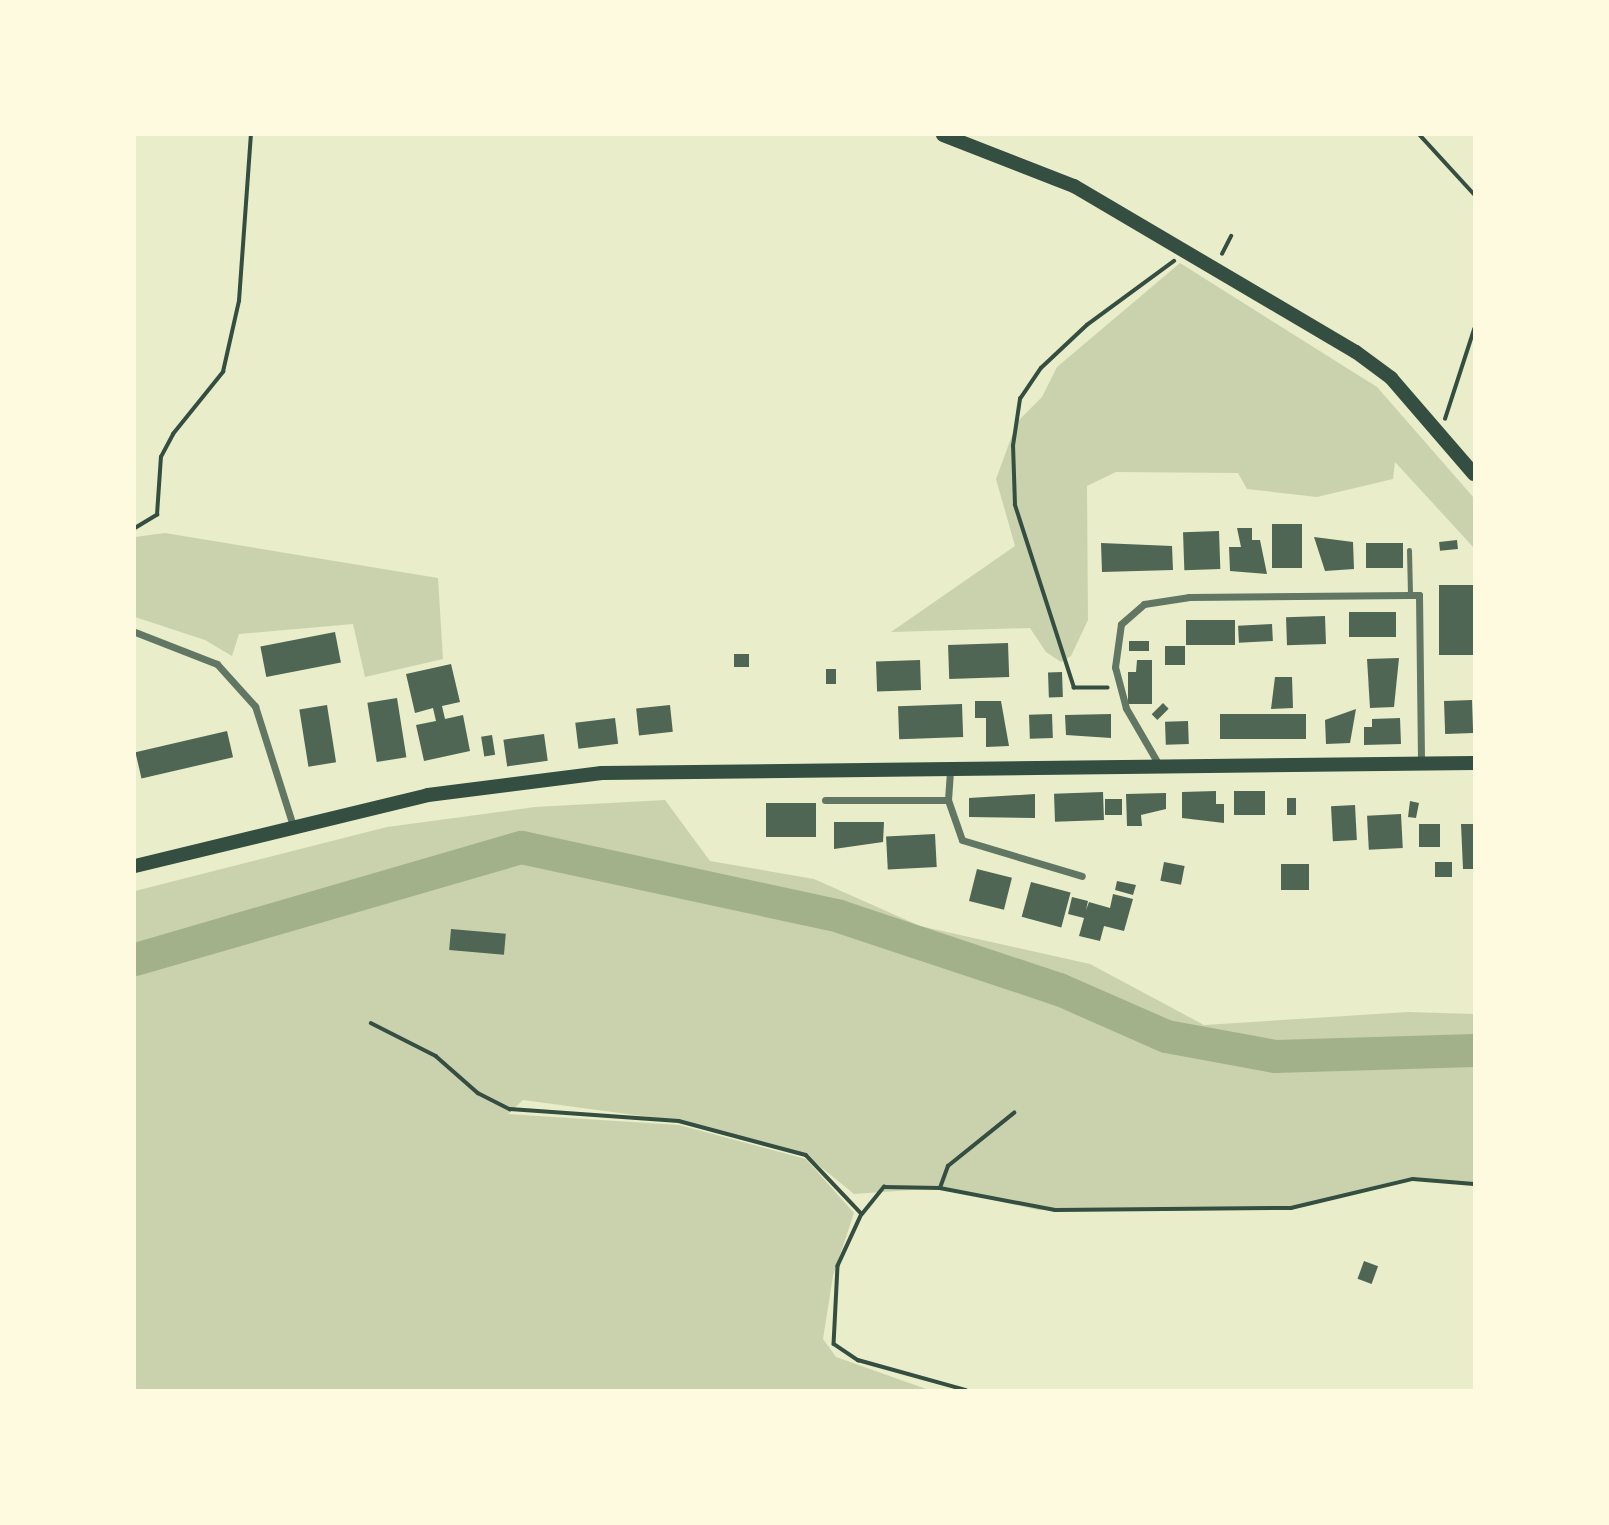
<!DOCTYPE html>
<html>
<head>
<meta charset="utf-8">
<style>
	body { margin:0 }
	#map { position:relative; width:1609px; height:1525px; overflow:hidden; background:#e9edc9; font-family:"Zilla Slab",serif }
	div>[style] { position:absolute }
	[style*='--x'] { left:calc(var(--x)*1px); top:calc(var(--y)*1px); width:calc(var(--w)*1px); rotate:calc(var(--a)*1deg) }
	.green>* { inset:0; background:#cad2ad }
	.river>* { height:33px; margin:-16.5px; padding:0 16.5px; transform-origin:16.5px; border-radius:16.5px; background:#a3b18a }
	.building>* { inset:0; background:#4f6655; transform-origin:0 0 }
	.path>* { height:3.5px; margin:-1.75px; padding:0 1.75px; transform-origin:1.75px; border-radius:1.75px; background:#344e41 }
	.service>* { height:5px; margin:-2.5px; padding:0 2.5px; transform-origin:2.5px; border-radius:2.5px; background:#617663 }
	.minor>* { height:7px; margin:-3.5px; padding:0 3.5px; transform-origin:3.5px; border-radius:3.5px; background:#617663 }
	.secondary>* { height:14px; margin:-7px; padding:0 7px; transform-origin:7px; border-radius:7px; background:#344e41 }
	span { translate:-50% -50%; white-space:nowrap; text-align:center; line-height:1.15; -webkit-text-stroke:7px #fefae0; paint-order:stroke }
	.frame { position:absolute; inset:0; border:136px solid #fefae0; pointer-events:none }
</style>
</head>
<body>
<div id="map">
	<div class="green">
		<i style="clip-path:polygon(1180px 263px,1377px 387px,1474px 498px,1474px 548px,1395px 462px,1393px 479px,1317px 497px,1247px 489px,1238px 473px,1116px 472px,1087px 486px,1088px 620px,1071px 656px,1061px 662px,1046px 652px,1030px 628px,891px 632px,1015px 546px,996px 479px,1017px 422px,1042px 397px,1057px 367px)"></i>
		<i style="clip-path:polygon(165px 533px,438px 578px,443px 659px,365px 677px,353px 624px,239px 634px,232px 656px,205px 640px,135px 617px,135px 537px)"></i>
		<i style="clip-path:polygon(665px 800px,710px 861px,814px 879px,920px 926px,1090px 964px,1204px 1025px,1408px 1012px,1474px 1014px,1474px 1184px,1413px 1179px,1291px 1208px,1038px 1210px,940px 1188px,854px 1194px,806px 1155px,679px 1121px,523px 1100px,508px 1114px,679px 1125px,806px 1159px,854px 1213px,833px 1276px,823px 1339px,836px 1357px,929px 1390px,135px 1390px,135px 891px,387px 827px,535px 807px)"></i>
	</div>
	<div class="river">
		<i style="--x:135;--y:959;--w:402;--a:-16.2"></i>
		<i style="--x:521;--y:847;--w:325;--a:12.2"></i>
		<i style="--x:839;--y:916;--w:232;--a:18.4"></i>
		<i style="--x:1059;--y:989;--w:117;--a:23.7"></i>
		<i style="--x:1166;--y:1036;--w:111;--a:10.4"></i>
		<i style="--x:1275;--y:1056;--w:199;--a:-1.7"></i>
	</div>
	<div class="building">
		<i style="left:1272px;top:524px;width:30px;height:44px"></i>
		<i style="clip-path:polygon(1237px 528px,1252px 528px,1252px 540px,1260px 540px,1267px 574px,1230px 571px,1229px 547px,1241px 547px)"></i>
		<i style="left:1219px;top:531px;width:38px;height:36px;rotate:88deg"></i>
		<i style="clip-path:polygon(1314px 537px,1353px 542px,1354px 569px,1325px 571px)"></i>
		<i style="left:1457px;top:540px;width:9px;height:18px;rotate:84deg"></i>
		<i style="clip-path:polygon(1101px 543px,1172px 546px,1173px 570px,1102px 572px)"></i>
		<i style="left:1366px;top:543px;width:37px;height:25px"></i>
		<i style="left:1474px;top:585px;width:70px;height:35px;rotate:90deg"></i>
		<i style="left:1349px;top:612px;width:47px;height:25px"></i>
		<i style="left:1325px;top:616px;width:28px;height:39px;rotate:88deg"></i>
		<i style="left:1235px;top:620px;width:25px;height:49px;rotate:90deg"></i>
		<i style="left:1272px;top:624px;width:17px;height:34px;rotate:87deg"></i>
		<i style="left:335px;top:632px;width:31px;height:76px;rotate:79deg"></i>
		<i style="left:1129px;top:641px;width:20px;height:10px"></i>
		<i style="left:1008px;top:643px;width:34px;height:60px;rotate:88deg"></i>
		<i style="left:1165px;top:646px;width:20px;height:19px"></i>
		<i style="left:734px;top:654px;width:15px;height:13px"></i>
		<i style="clip-path:polygon(1399px 658px,1394px 707px,1370px 708px,1367px 659px)"></i>
		<i style="left:920px;top:660px;width:30px;height:44px;rotate:88deg"></i>
		<i style="clip-path:polygon(1137px 660px,1152px 660px,1152px 704px,1128px 704px,1128px 672px,1136px 672px)"></i>
		<i style="clip-path:polygon(451px 664px,460px 702px,442px 706px,445px 719px,463px 715px,470px 751px,424px 761px,416px 725px,436px 721px,433px 708px,415px 713px,406px 674px)"></i>
		<i style="left:826px;top:669px;width:10px;height:15px"></i>
		<i style="left:1062px;top:672px;width:25px;height:14px;rotate:88deg"></i>
		<i style="clip-path:polygon(1275px 677px,1292px 677px,1293px 708px,1271px 709px)"></i>
		<i style="left:397px;top:698px;width:60px;height:30px;rotate:81deg"></i>
		<i style="left:1472px;top:700px;width:33px;height:28px;rotate:88deg"></i>
		<i style="clip-path:polygon(975px 701px,1001px 701px,1009px 746px,986px 747px,986px 718px,975px 718px)"></i>
		<i style="left:1163px;top:703px;width:8px;height:16px;rotate:45deg"></i>
		<i style="left:962px;top:704px;width:33px;height:64px;rotate:88deg"></i>
		<i style="left:327px;top:705px;width:58px;height:28px;rotate:81deg"></i>
		<i style="left:670px;top:705px;width:27px;height:34px;rotate:84deg"></i>
		<i style="clip-path:polygon(1356px 709px,1350px 743px,1326px 744px,1325px 720px)"></i>
		<i style="left:1052px;top:714px;width:24px;height:23px;rotate:88deg"></i>
		<i style="clip-path:polygon(1111px 714px,1111px 738px,1066px 735px,1065px 715px)"></i>
		<i style="left:1306px;top:714px;width:25px;height:86px;rotate:90deg"></i>
		<i style="left:615px;top:718px;width:26px;height:40px;rotate:83deg"></i>
		<i style="clip-path:polygon(1400px 718px,1401px 744px,1364px 745px,1364px 727px,1372px 727px,1372px 719px)"></i>
		<i style="left:1188px;top:721px;width:23px;height:23px;rotate:88deg"></i>
		<i style="left:227px;top:731px;width:27px;height:94px;rotate:77deg"></i>
		<i style="left:544px;top:734px;width:27px;height:41px;rotate:82deg"></i>
		<i style="left:492px;top:735px;width:20px;height:11px;rotate:81deg"></i>
		<i style="clip-path:polygon(1216px 791px,1216px 804px,1224px 804px,1224px 823px,1182px 818px,1182px 792px)"></i>
		<i style="left:1265px;top:791px;width:24px;height:31px;rotate:90deg"></i>
		<i style="left:1103px;top:792px;width:28px;height:49px;rotate:88deg"></i>
		<i style="clip-path:polygon(1166px 793px,1166px 809px,1141px 815px,1142px 826px,1127px 826px,1126px 794px)"></i>
		<i style="clip-path:polygon(1035px 794px,1035px 818px,969px 817px,969px 798px)"></i>
		<i style="left:1287px;top:798px;width:9px;height:17px"></i>
		<i style="left:1105px;top:799px;width:17px;height:16px"></i>
		<i style="clip-path:polygon(1410px 801px,1419px 803px,1416px 818px,1408px 817px)"></i>
		<i style="left:816px;top:803px;width:34px;height:50px;rotate:90deg"></i>
		<i style="left:1355px;top:805px;width:35px;height:24px;rotate:87deg"></i>
		<i style="left:1401px;top:814px;width:34px;height:34px;rotate:87deg"></i>
		<i style="clip-path:polygon(834px 822px,884px 822px,883px 842px,834px 849px)"></i>
		<i style="left:1419px;top:824px;width:21px;height:23px"></i>
		<i style="clip-path:polygon(1461px 824px,1474px 824px,1474px 869px,1463px 869px)"></i>
		<i style="left:935px;top:834px;width:33px;height:49px;rotate:87deg"></i>
		<i style="left:1164px;top:862px;width:21px;height:19px;rotate:11deg"></i>
		<i style="left:1435px;top:862px;width:17px;height:15px"></i>
		<i style="left:1281px;top:864px;width:28px;height:26px"></i>
		<i style="left:977px;top:869px;width:36px;height:33px;rotate:14deg"></i>
		<i style="clip-path:polygon(1117px 881px,1136px 885px,1133px 895px,1115px 890px)"></i>
		<i style="left:1031px;top:882px;width:41px;height:36px;rotate:15deg"></i>
		<i style="clip-path:polygon(1113px 894px,1133px 899px,1124px 931px,1104px 926px,1100px 941px,1079px 936px,1084px 918px,1068px 914px,1072px 897px,1088px 901px,1086px 910px,1089px 902px,1110px 908px)"></i>
		<i style="left:451px;top:929px;width:55px;height:21px;rotate:5deg"></i>
		<i style="left:1364px;top:1261px;width:15px;height:19px;rotate:20deg"></i>
	</div>
	<div class="path">
		<i style="--x:1420;--y:135;--w:80;--a:47.5"></i>
		<i style="--x:1222;--y:254;--w:20;--a:-63"></i>
		<i style="--x:1445;--y:419;--w:94;--a:-72"></i>
		<i style="--x:135;--y:528;--w:26;--a:-31"></i>
		<i style="--x:157;--y:515;--w:58;--a:-86.1"></i>
		<i style="--x:161;--y:457;--w:26;--a:-62"></i>
		<i style="--x:173;--y:434;--w:80;--a:-51.1"></i>
		<i style="--x:223;--y:372;--w:73;--a:-77.3"></i>
		<i style="--x:239;--y:301;--w:166;--a:-85.9"></i>
		<i style="--x:1108;--y:688;--w:34;--a:180"></i>
		<i style="--x:1074;--y:688;--w:192;--a:-107.9"></i>
		<i style="--x:1015;--y:505;--w:59;--a:-91.9"></i>
		<i style="--x:1013;--y:446;--w:48;--a:-81.5"></i>
		<i style="--x:1020;--y:399;--w:37;--a:-56"></i>
		<i style="--x:1041;--y:368;--w:63;--a:-43.1"></i>
		<i style="--x:1087;--y:325;--w:108;--a:-36.3"></i>
		<i style="--x:371;--y:1023;--w:73;--a:26.9"></i>
		<i style="--x:436;--y:1056;--w:56;--a:41.4"></i>
		<i style="--x:478;--y:1093;--w:36;--a:27"></i>
		<i style="--x:510;--y:1109;--w:169;--a:4.1"></i>
		<i style="--x:679;--y:1121;--w:131;--a:15"></i>
		<i style="--x:806;--y:1155;--w:81;--a:46.5"></i>
		<i style="--x:862;--y:1214;--w:57;--a:114.8"></i>
		<i style="--x:838;--y:1266;--w:78;--a:92.9"></i>
		<i style="--x:834;--y:1344;--w:29;--a:34"></i>
		<i style="--x:858;--y:1360;--w:112;--a:15.5"></i>
		<i style="--x:940;--y:1188;--w:23;--a:-70"></i>
		<i style="--x:948;--y:1166;--w:85;--a:-38.8"></i>
		<i style="--x:862;--y:1214;--w:35;--a:-51"></i>
		<i style="--x:884;--y:1187;--w:56;--a:1"></i>
		<i style="--x:940;--y:1188;--w:117;--a:10.8"></i>
		<i style="--x:1055;--y:1210;--w:236;--a:-0.5"></i>
		<i style="--x:1291;--y:1208;--w:125;--a:-13.4"></i>
		<i style="--x:1413;--y:1179;--w:61;--a:4.7"></i>
	</div>
	<div class="service">
		<i style="--x:1409;--y:550;--w:45;--a:88.7"></i>
	</div>
	<div class="minor">
		<i style="--x:135;--y:632;--w:88;--a:21.3"></i>
		<i style="--x:217;--y:664;--w:57;--a:47.9"></i>
		<i style="--x:255;--y:706;--w:126;--a:72.4"></i>
		<i style="--x:1159;--y:765;--w:66;--a:-120.1"></i>
		<i style="--x:1126;--y:708;--w:42;--a:-105"></i>
		<i style="--x:1115;--y:667;--w:43;--a:-82.1"></i>
		<i style="--x:1121;--y:624;--w:30;--a:-41"></i>
		<i style="--x:1144;--y:604;--w:46;--a:-8.8"></i>
		<i style="--x:1189;--y:597;--w:221;--a:-0.5"></i>
		<i style="--x:1410;--y:595;--w:9;--a:0"></i>
		<i style="--x:1419;--y:595;--w:168;--a:89.3"></i>
		<i style="--x:825;--y:800;--w:123;--a:0"></i>
		<i style="--x:948;--y:800;--w:31;--a:-86"></i>
		<i style="--x:948;--y:800;--w:42;--a:70.7"></i>
		<i style="--x:962;--y:840;--w:125;--a:16.7"></i>
	</div>
	<div class="secondary">
		<i style="--x:943;--y:135;--w:141;--a:21.3"></i>
		<i style="--x:1074;--y:186;--w:327;--a:30.5"></i>
		<i style="--x:1356;--y:352;--w:44;--a:36.6"></i>
		<i style="--x:1391;--y:378;--w:127;--a:49.2"></i>
		<i style="--x:135;--y:866;--w:301;--a:-13.6"></i>
		<i style="--x:428;--y:795;--w:175;--a:-7.2"></i>
		<i style="--x:602;--y:773;--w:872;--a:-0.66"></i>
	</div>
	<div class="frame"></div>
</div>
</body>
</html>
